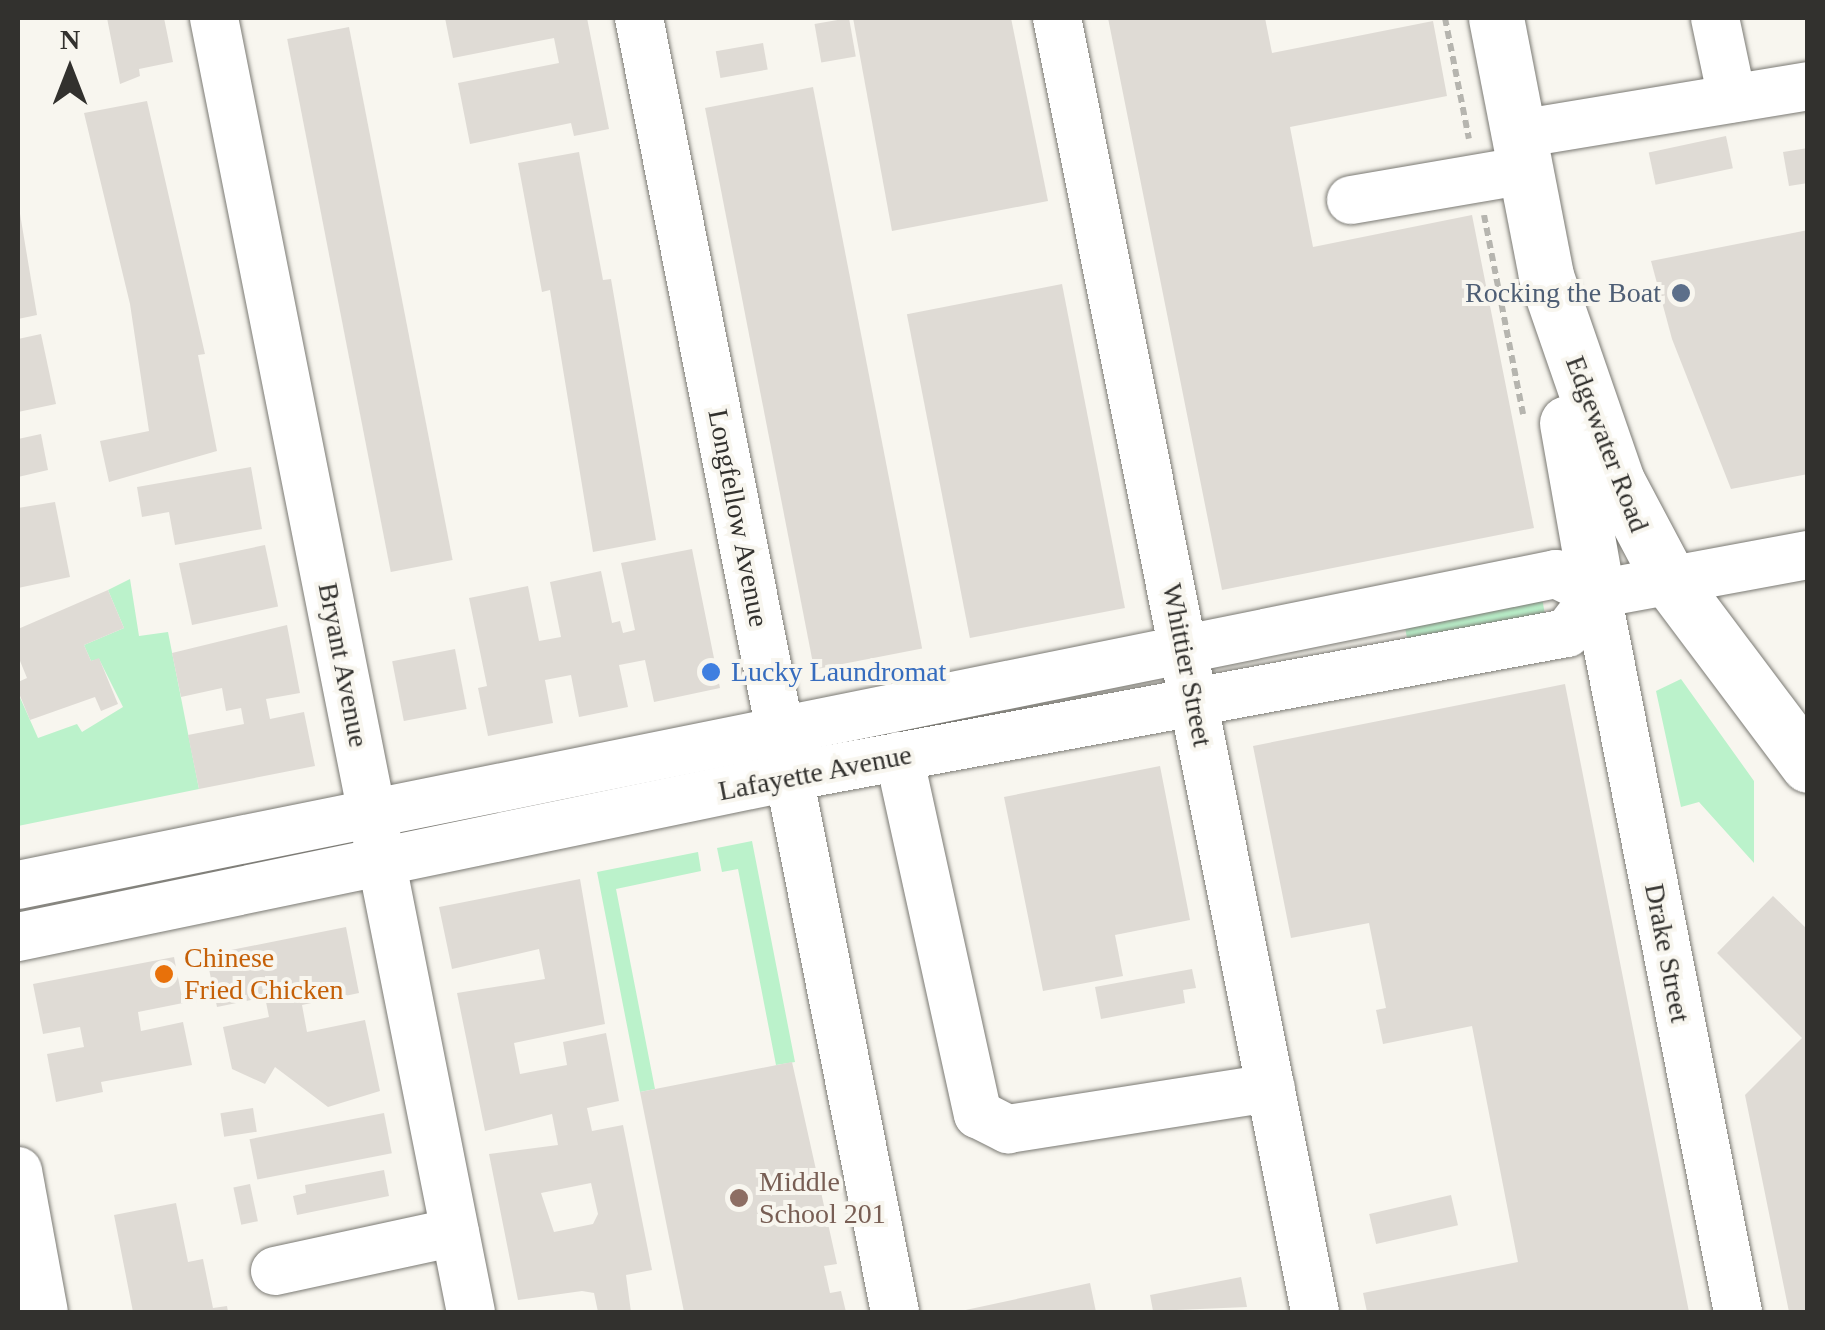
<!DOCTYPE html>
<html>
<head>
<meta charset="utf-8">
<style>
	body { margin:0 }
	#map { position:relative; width:1825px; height:1330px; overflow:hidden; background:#f8f6ef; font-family:"Times New Roman",serif }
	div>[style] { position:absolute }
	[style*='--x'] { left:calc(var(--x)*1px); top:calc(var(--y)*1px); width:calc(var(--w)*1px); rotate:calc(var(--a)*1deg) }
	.green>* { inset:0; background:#bbf2cb; transform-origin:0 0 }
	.building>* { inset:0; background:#dfdbd5; transform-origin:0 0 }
	.path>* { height:6px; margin-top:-3px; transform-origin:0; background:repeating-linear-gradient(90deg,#b6b5af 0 8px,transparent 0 13px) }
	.roads { filter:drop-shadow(0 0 2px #7b7a74) drop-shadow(0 0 2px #7b7a74) }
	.minor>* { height:48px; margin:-24px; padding:0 24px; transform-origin:24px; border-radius:24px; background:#fff }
	.major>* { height:55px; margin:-27.5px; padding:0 27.5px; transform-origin:27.5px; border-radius:27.5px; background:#fff }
	.dots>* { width:28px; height:28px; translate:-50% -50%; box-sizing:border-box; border:5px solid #f8f6ef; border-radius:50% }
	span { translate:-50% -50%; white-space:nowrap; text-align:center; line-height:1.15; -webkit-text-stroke:8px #f8f6ef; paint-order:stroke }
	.service-label { font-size:28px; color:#4e5e75 }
	.right { translate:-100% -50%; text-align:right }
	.street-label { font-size:28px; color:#32312e }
	.shop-label { font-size:28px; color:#366cbe }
	.left { translate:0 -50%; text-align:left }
	.food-label { font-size:28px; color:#c56008 }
	.education-label { font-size:28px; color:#785e54 }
	.frame { position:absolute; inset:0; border:20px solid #32312e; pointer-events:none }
	.north { position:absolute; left:20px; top:20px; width:100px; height:100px; -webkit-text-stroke:8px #f8f6ef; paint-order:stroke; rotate:0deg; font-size:28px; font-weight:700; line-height:40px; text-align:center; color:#32312e }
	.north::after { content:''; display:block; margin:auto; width:35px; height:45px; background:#32312e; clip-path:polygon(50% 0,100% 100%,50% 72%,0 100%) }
</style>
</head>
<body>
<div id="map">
	<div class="green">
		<i style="clip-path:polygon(130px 579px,139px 636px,168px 632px,199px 789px,18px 826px,18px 693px,38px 738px,77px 724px,82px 732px,123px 707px,99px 659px,91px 661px,84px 645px,124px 628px,108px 590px)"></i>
		<i style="left:1541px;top:592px;width:22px;height:140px;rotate:80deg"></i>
		<i style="clip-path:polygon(1681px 679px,1754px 781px,1754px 863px,1699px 802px,1681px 807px,1656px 691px)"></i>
		<i style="clip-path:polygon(752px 841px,795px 1062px,776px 1065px,738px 869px,722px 872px,717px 848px)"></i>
		<i style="clip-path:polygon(698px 852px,701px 871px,616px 889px,655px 1089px,640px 1092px,597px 872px)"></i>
	</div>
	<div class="building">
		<i style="clip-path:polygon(107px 18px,164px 18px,173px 62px,139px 69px,140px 76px,120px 84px)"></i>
		<i style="clip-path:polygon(445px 18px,587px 18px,609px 129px,574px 136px,571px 123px,470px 144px,458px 83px,559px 63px,554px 38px,453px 58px)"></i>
		<i style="left:849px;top:18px;width:39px;height:35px;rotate:80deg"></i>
		<i style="clip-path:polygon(853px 18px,1011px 18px,1048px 201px,892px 231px)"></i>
		<i style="clip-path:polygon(1108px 18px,1265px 18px,1272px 53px,1433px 21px,1447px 96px,1290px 127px,1313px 247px,1472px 215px,1534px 528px,1222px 590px)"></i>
		<i style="left:349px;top:27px;width:543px;height:63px;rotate:79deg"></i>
		<i style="left:763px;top:43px;width:27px;height:48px;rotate:80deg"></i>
		<i style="left:813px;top:87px;width:572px;height:110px;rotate:79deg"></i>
		<i style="clip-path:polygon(147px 101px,205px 354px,198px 355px,217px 451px,109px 482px,100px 441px,149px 431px,130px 304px,84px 113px)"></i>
		<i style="left:1726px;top:136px;width:33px;height:79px;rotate:78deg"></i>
		<i style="clip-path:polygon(1808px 148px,1808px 183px,1789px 186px,1783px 152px)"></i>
		<i style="clip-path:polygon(579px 152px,603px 280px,611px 279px,656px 540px,593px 552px,550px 290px,542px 292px,518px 163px)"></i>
		<i style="clip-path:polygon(18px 202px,37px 315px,18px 319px)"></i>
		<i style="clip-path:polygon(1808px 230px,1808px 474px,1731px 489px,1672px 339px,1651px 261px)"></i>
		<i style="left:1062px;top:284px;width:330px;height:158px;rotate:79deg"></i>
		<i style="clip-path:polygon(41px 334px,56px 404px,18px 412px,18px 339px)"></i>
		<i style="clip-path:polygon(41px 434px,48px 470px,18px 477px,18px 439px)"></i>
		<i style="clip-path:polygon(251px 467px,262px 529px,175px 545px,169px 512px,142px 517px,137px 487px)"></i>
		<i style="clip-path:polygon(55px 502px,70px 577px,18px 588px,18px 508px)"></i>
		<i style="left:265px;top:545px;width:63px;height:88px;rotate:78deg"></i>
		<i style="clip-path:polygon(692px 549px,720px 688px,654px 702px,645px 660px,619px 665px,628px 707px,579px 717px,571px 675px,545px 680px,553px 723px,488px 736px,478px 688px,487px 686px,469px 598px,528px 586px,539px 641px,561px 637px,550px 582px,601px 571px,612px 623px,620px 621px,623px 633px,635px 630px,621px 563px)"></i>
		<i style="clip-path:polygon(108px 590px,124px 628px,84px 645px,91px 661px,99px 658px,118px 704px,101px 711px,95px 697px,30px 720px,18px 691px,18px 682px,27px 678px,18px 656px,18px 629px)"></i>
		<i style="clip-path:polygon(287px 625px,300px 693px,266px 699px,270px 719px,304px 712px,315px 766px,199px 789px,188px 735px,244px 724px,241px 708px,226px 711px,222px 688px,181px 697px,172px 653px)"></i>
		<i style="left:455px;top:649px;width:61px;height:64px;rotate:79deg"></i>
		<i style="clip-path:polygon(1565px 684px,1689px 1312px,1367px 1312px,1363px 1293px,1518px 1262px,1472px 1026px,1383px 1044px,1376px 1010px,1386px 1008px,1369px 923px,1291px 938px,1253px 746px)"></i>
		<i style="clip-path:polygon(1160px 766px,1190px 920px,1115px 935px,1123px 976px,1043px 991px,1004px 797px)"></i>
		<i style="clip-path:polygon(evenodd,580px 879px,605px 1024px,514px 1043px,520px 1074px,567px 1065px,563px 1042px,606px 1033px,619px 1101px,587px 1108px,592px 1131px,623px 1125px,652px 1270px,626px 1275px,631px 1312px,598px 1312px,594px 1293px,582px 1291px,518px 1300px,489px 1154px,558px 1145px,552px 1114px,485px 1131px,457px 993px,545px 979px,539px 949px,452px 969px,439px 907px,580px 879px,591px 1183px,598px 1214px,593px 1224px,554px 1232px,541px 1193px,591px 1183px)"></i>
		<i style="clip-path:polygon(1773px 896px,1808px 930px,1808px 1312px,1789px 1312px,1745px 1095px,1802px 1038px,1717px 953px)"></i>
		<i style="clip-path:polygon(346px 927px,359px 993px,302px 1005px,307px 1032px,365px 1020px,380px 1091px,328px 1107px,275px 1067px,265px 1084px,232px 1069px,223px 1027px,269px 1017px,265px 997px,217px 1007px,206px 955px)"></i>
		<i style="clip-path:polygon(174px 957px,183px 1003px,138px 1012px,141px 1031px,183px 1022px,192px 1065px,101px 1082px,103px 1092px,56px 1102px,47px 1054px,84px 1047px,80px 1027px,43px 1034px,33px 984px)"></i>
		<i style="clip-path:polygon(1192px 969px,1196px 988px,1183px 990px,1185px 1003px,1101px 1019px,1095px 987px)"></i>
		<i style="clip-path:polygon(792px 1062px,837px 1264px,824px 1266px,830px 1293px,841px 1291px,846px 1312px,684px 1312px,640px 1092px)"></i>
		<i style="left:253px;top:1108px;width:24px;height:33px;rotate:81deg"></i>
		<i style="left:384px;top:1113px;width:41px;height:137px;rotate:79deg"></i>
		<i style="clip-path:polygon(384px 1170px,389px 1196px,297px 1215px,293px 1196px,306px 1193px,305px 1185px)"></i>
		<i style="left:250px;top:1184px;width:38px;height:17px;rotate:78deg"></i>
		<i style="left:1451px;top:1195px;width:31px;height:84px;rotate:77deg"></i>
		<i style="clip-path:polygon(176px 1203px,188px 1262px,203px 1259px,213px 1308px,227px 1306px,228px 1312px,133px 1312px,114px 1215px)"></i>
		<i style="clip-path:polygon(1241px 1277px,1247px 1307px,1153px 1311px,1150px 1295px)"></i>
		<i style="clip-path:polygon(1090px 1283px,1096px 1312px,961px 1312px,961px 1311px)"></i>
	</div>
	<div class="path">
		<i style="--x:1445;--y:18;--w:123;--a:78.8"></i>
		<i style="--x:1484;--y:215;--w:203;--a:78.9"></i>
	</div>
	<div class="roads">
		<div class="minor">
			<i style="--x:214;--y:18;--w:1319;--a:78.77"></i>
			<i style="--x:639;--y:18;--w:1319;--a:78.81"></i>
			<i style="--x:1057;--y:18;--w:1319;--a:78.72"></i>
			<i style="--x:1715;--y:18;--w:82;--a:78"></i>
			<i style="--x:1519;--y:134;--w:293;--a:-9.4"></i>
			<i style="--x:1351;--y:200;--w:178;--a:-9.7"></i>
			<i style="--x:1597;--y:594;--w:732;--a:78.89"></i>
			<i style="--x:899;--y:756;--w:367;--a:77.6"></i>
			<i style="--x:978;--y:1114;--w:34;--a:27"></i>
			<i style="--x:1008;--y:1129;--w:266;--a:-8.9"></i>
			<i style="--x:18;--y:885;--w:1569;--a:-11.43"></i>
			<i style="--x:1556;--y:574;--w:46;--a:26"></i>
			<i style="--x:1597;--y:594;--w:215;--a:-10.5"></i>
			<i style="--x:18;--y:937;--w:787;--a:-11.72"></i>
			<i style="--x:789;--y:777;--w:791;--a:-10.49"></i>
			<i style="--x:1567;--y:633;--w:49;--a:-52.4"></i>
			<i style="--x:18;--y:1171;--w:143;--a:79.6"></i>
			<i style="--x:275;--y:1271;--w:184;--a:-12.2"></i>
		</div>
		<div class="major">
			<i style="--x:1496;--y:18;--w:263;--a:79"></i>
			<i style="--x:1546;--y:276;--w:217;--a:70.9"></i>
			<i style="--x:1617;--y:481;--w:113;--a:62.1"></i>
			<i style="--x:1670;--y:581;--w:230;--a:53.1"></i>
			<i style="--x:1567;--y:423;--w:174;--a:80"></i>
		</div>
	</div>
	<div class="dots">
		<i style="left:1681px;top:293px;background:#5c6f8a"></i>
		<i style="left:711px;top:672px;background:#3f7fe0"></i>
		<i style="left:164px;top:974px;background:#e8710a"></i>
		<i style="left:739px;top:1198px;background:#8d6e63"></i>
	</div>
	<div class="service-label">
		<span class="right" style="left:1661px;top:293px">Rocking the Boat</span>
	</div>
	<div class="street-label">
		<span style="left:1607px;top:444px;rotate:69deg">Edgewater Road</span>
		<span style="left:738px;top:518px;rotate:79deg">Longfellow Avenue</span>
		<span style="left:343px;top:665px;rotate:79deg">Bryant Avenue</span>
		<span style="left:1187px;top:665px;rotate:79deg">Whittier Street</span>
		<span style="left:815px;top:773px;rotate:-11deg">Lafayette Avenue</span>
		<span style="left:1667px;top:953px;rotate:79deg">Drake Street</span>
	</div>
	<div class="shop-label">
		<span class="left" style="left:731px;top:672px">Lucky Laundromat</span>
	</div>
	<div class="food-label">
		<span class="left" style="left:184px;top:974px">Chinese<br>Fried Chicken</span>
	</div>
	<div class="education-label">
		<span class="left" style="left:759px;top:1198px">Middle<br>School 201</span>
	</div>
	<div class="frame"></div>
	<div class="north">N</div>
</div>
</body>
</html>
